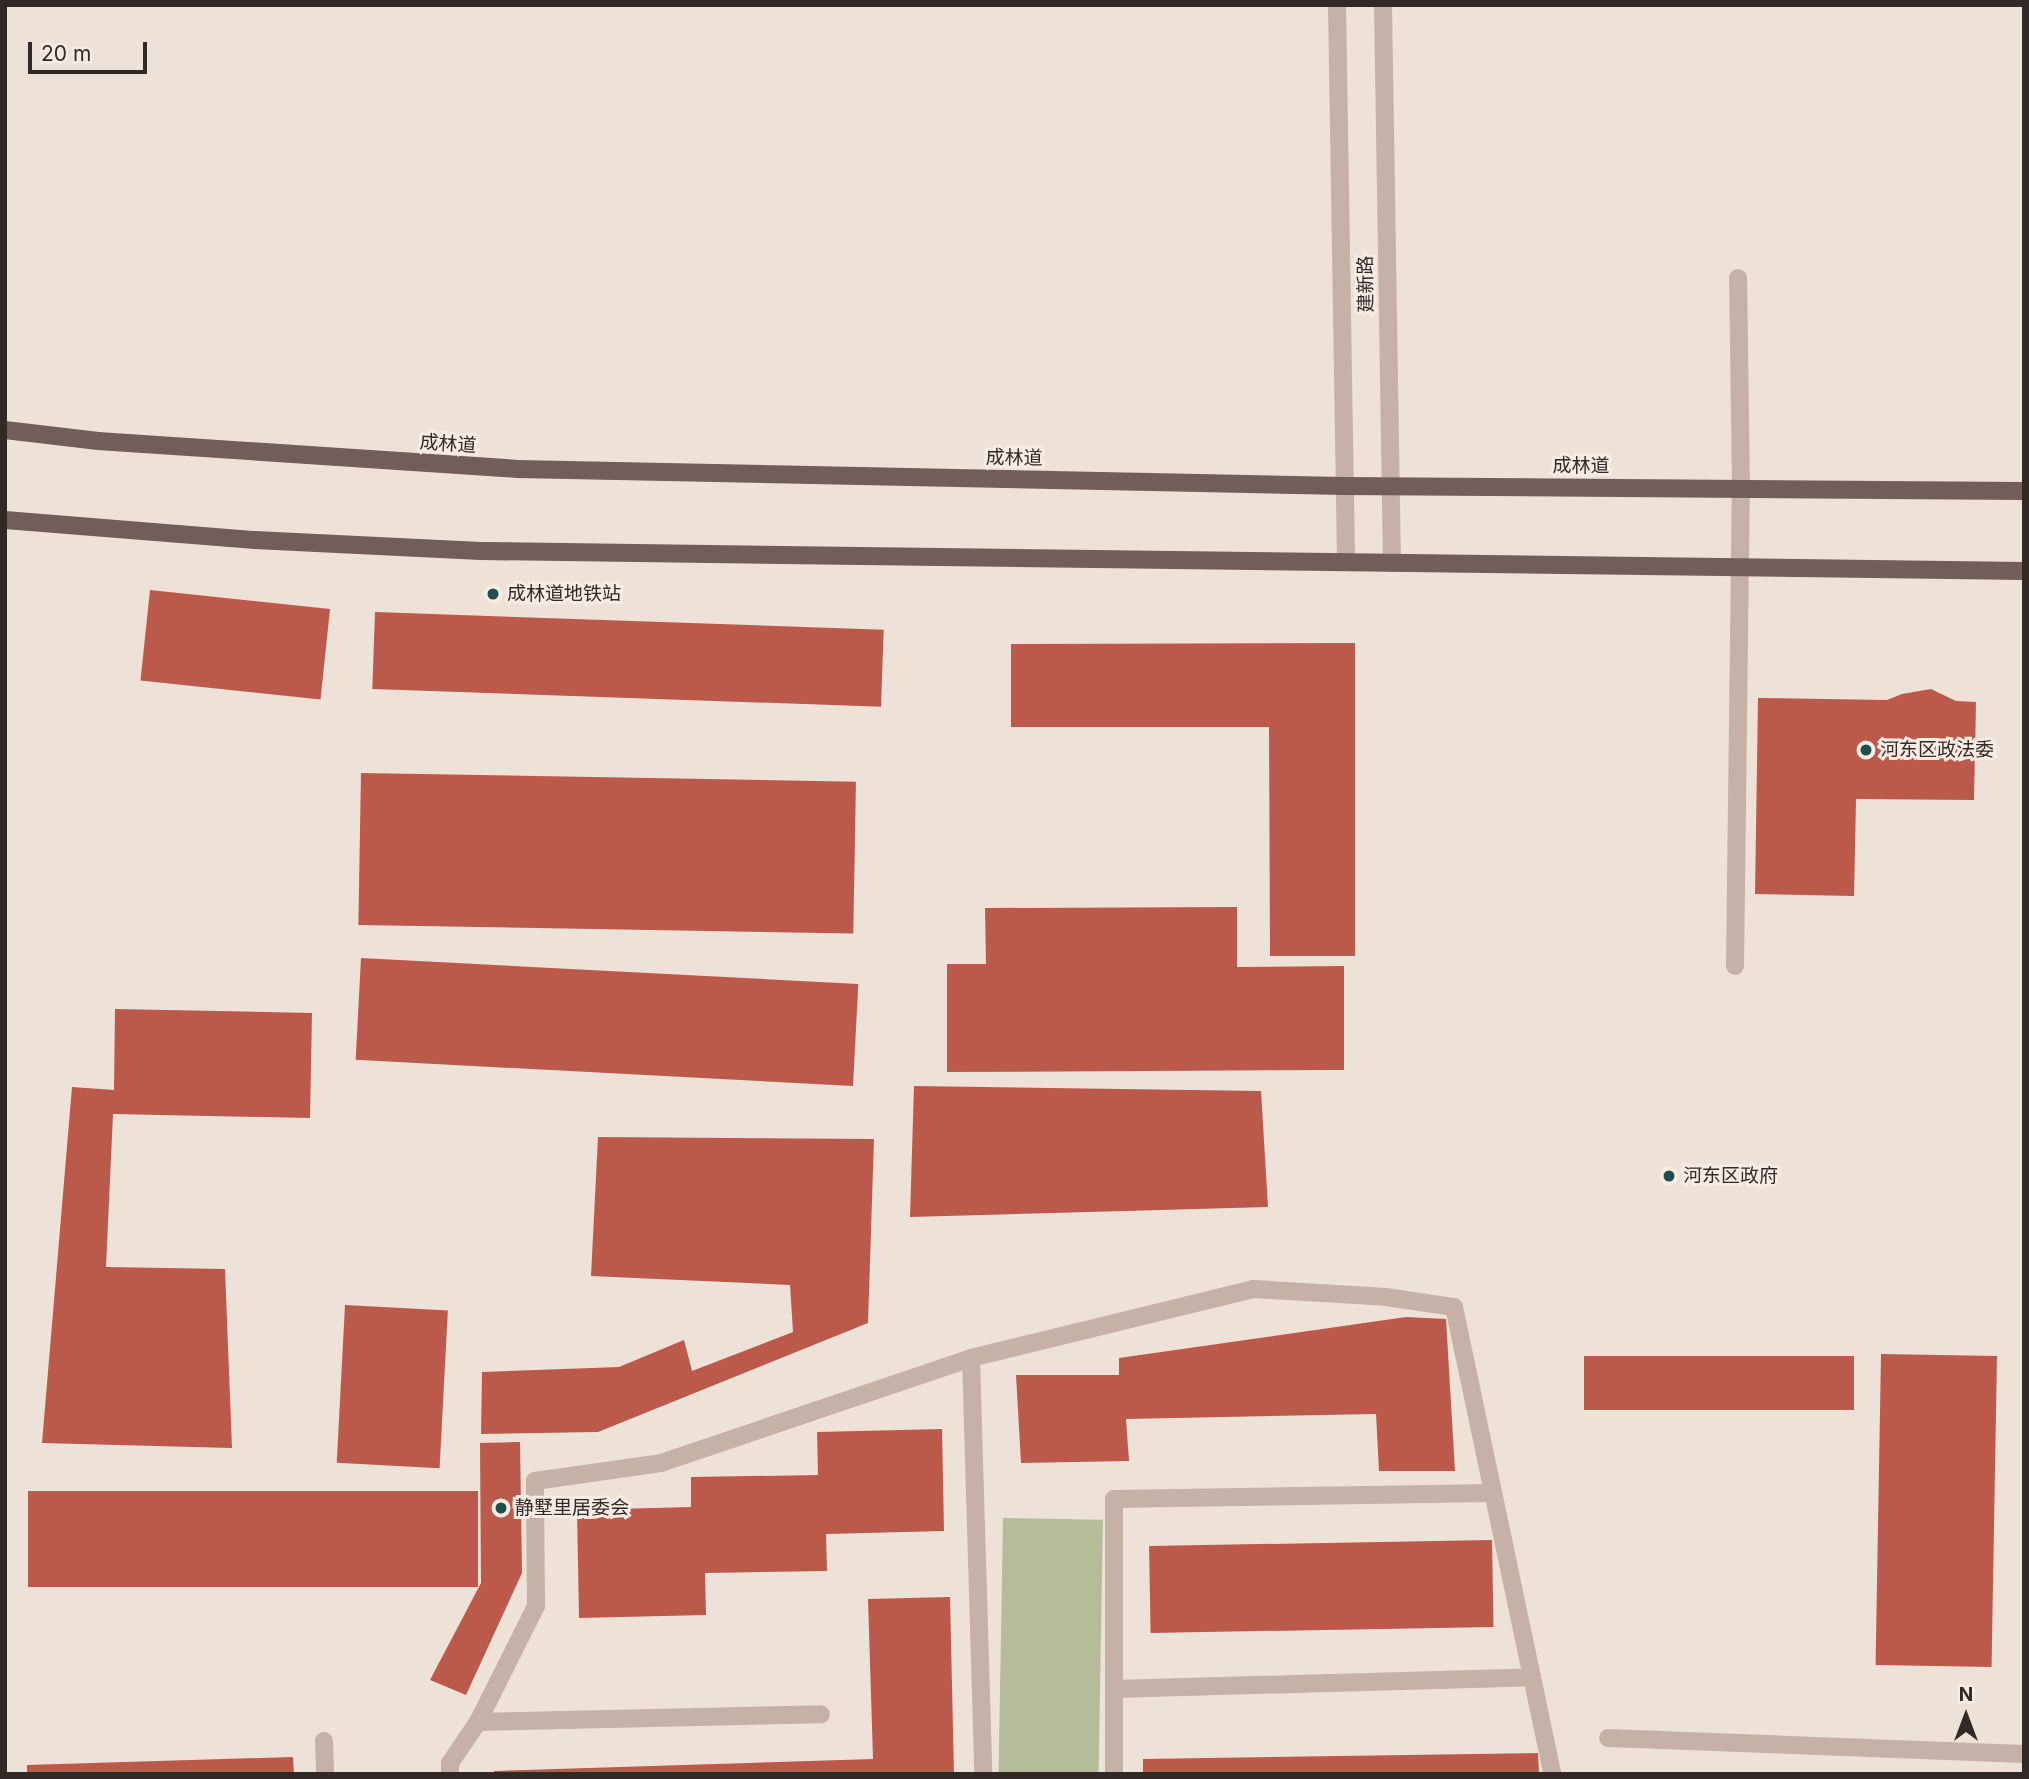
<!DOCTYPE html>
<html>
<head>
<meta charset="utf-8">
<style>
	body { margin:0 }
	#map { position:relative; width:2029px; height:1779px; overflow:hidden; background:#eee2d8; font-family:Inter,"Noto Sans SC",sans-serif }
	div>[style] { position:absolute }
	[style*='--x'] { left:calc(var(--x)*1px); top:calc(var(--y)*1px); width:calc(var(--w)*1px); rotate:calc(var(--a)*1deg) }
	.green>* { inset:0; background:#b4bc9a; transform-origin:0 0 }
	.building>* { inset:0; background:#bb5a4a; transform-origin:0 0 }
	.minor>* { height:18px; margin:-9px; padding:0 9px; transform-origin:9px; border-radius:9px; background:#c5b1a6 }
	.primary>* { height:18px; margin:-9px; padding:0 9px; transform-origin:9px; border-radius:9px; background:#725e58 }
	.dots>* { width:19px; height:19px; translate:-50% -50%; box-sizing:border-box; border:4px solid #f7ece4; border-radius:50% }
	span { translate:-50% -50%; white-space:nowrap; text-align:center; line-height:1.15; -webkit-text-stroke:6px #f7ece4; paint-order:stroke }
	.street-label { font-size:19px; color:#322826 }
	.poi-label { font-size:19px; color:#322826 }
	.left { translate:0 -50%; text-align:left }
	.frame { position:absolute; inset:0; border:7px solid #322826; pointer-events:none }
	.north { position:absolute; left:1931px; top:1681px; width:70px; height:70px; -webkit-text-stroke:5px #f7ece4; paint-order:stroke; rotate:0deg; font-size:19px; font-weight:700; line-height:28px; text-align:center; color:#322826 }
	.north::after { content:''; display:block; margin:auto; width:24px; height:32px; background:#322826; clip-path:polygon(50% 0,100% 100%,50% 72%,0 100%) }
	.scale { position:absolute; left:28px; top:42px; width:119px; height:32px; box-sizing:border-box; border:4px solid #322826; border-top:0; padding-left:9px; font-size:21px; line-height:24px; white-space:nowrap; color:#322826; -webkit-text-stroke:5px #f7ece4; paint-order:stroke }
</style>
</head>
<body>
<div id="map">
	<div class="green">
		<i style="left:1003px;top:1518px;width:100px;height:256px;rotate:1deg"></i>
	</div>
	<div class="building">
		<i style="left:150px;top:590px;width:181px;height:91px;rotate:6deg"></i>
		<i style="left:375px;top:612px;width:509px;height:77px;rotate:2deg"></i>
		<i style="clip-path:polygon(1355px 643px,1355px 956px,1270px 956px,1269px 727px,1011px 727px,1011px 644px)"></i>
		<i style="clip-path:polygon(1931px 689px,1956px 701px,1976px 702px,1974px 800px,1856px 799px,1854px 896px,1755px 894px,1758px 698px,1887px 700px,1902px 694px)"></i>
		<i style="left:361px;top:773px;width:495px;height:152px;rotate:1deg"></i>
		<i style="clip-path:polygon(1237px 907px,1237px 967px,1344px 966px,1344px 1070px,947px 1072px,947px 964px,986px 964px,985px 908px)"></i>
		<i style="left:361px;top:958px;width:498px;height:102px;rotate:3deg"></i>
		<i style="clip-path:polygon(115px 1009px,312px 1013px,310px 1118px,113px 1114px,106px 1267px,225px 1269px,232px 1448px,42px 1443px,72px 1087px,114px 1090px)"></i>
		<i style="clip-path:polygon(914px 1086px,1261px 1091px,1268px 1207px,910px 1217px)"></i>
		<i style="clip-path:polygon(598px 1137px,874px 1139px,868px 1323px,598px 1432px,481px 1434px,482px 1372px,619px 1367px,684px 1340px,692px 1371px,793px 1332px,790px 1285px,591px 1276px)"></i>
		<i style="left:345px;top:1305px;width:103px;height:158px;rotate:3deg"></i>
		<i style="clip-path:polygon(1406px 1317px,1446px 1319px,1455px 1471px,1379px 1471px,1376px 1414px,1126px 1419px,1129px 1461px,1021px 1463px,1016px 1375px,1119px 1375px,1119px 1358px)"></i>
		<i style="left:1881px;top:1354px;width:116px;height:311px;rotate:1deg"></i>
		<i style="left:1584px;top:1356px;width:270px;height:54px"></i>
		<i style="clip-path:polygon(942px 1429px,944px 1531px,826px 1534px,827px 1571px,705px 1573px,706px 1615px,579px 1618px,577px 1510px,691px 1507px,691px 1477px,818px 1475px,817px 1432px)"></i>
		<i style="clip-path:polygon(520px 1442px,522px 1573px,466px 1695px,430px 1680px,481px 1583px,480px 1443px)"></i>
		<i style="left:28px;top:1491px;width:450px;height:96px"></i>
		<i style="left:1492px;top:1540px;width:87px;height:343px;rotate:89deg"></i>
		<i style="clip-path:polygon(950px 1597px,954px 1774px,494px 1774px,494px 1771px,873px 1759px,868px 1599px)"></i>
		<i style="clip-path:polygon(1538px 1753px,1539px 1774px,1143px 1774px,1143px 1759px)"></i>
		<i style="clip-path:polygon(293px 1757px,294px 1774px,27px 1774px,27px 1765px)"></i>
	</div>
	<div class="minor">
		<i style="--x:1337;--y:5;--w:557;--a:89.07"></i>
		<i style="--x:1383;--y:5;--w:558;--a:89.08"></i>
		<i style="--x:1735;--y:966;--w:478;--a:-89.3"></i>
		<i style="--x:1741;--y:488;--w:210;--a:-90.8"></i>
		<i style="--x:971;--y:1358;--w:416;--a:88.3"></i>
		<i style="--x:1114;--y:1689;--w:418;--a:-1.6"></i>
		<i style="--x:478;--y:1722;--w:343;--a:-1.3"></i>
		<i style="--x:1608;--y:1738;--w:416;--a:2.2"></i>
		<i style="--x:324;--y:1741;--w:33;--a:88"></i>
		<i style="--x:450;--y:1774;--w:11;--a:-90"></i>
		<i style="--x:450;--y:1763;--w:50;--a:-55.7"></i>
		<i style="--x:478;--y:1722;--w:130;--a:-63.4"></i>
		<i style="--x:536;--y:1606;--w:125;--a:-90.5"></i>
		<i style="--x:535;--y:1481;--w:127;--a:-8.1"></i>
		<i style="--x:661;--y:1463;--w:327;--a:-18.7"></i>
		<i style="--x:971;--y:1358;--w:290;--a:-13.7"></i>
		<i style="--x:1253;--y:1289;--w:133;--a:3.4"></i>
		<i style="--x:1386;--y:1297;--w:69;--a:8.4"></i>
		<i style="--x:1454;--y:1307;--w:477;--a:78.1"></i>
		<i style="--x:1114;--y:1774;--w:275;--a:-90"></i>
		<i style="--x:1114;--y:1499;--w:379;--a:-0.9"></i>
	</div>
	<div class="primary">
		<i style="--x:5;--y:430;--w:94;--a:6.7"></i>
		<i style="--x:98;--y:441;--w:421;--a:3.8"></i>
		<i style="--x:518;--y:469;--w:826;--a:1.18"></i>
		<i style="--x:1344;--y:486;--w:680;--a:0.42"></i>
		<i style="--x:5;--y:520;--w:251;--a:4.6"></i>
		<i style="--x:255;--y:540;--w:226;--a:2.8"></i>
		<i style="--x:481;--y:551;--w:1543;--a:0.74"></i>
	</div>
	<div class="dots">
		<i style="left:493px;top:594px;background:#1f4f4d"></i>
		<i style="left:1866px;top:750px;background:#1f4f4d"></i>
		<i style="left:1669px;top:1176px;background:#1f4f4d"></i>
		<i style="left:501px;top:1508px;background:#1f4f4d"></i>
	</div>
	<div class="street-label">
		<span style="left:1366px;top:284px;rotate:-91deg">建新路</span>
		<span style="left:448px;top:444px;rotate:4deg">成林道</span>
		<span style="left:1014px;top:458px;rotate:1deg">成林道</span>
		<span style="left:1581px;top:466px">成林道</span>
	</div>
	<div class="poi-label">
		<span class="left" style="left:507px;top:594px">成林道地铁站</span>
		<span class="left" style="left:1880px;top:750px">河东区政法委</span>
		<span class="left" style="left:1683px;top:1176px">河东区政府</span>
		<span class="left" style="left:515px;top:1508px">静墅里居委会</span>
	</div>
	<div class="frame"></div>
	<div class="north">N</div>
	<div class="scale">20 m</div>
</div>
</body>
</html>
